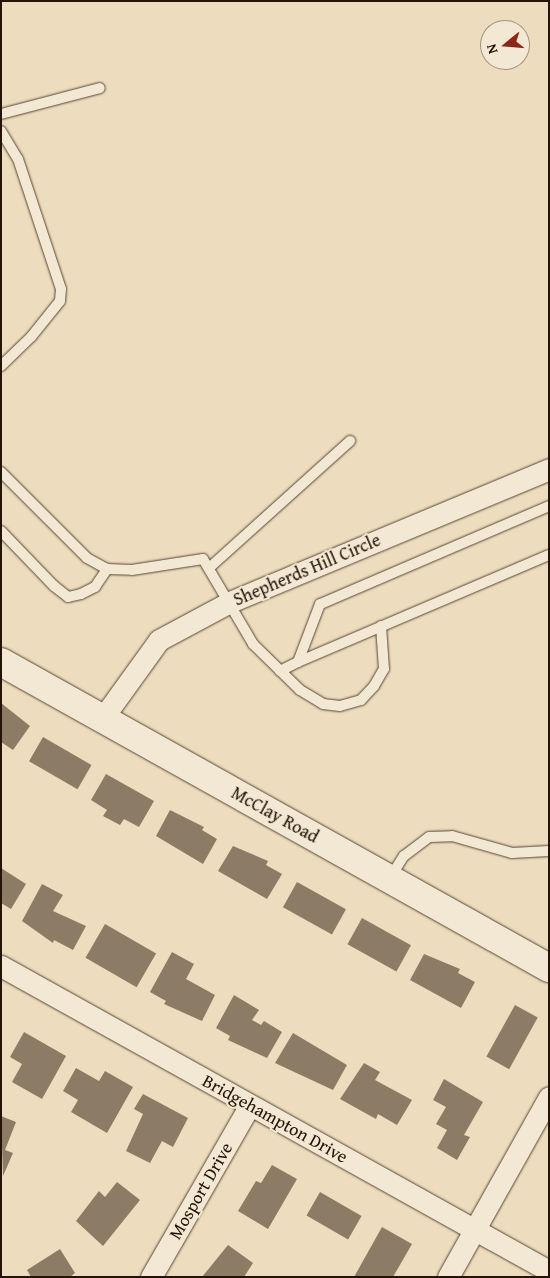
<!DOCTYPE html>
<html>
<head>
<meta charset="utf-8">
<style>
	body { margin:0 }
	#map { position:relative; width:550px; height:1278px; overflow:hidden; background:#eddcbd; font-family:"Gentium Book Plus",serif }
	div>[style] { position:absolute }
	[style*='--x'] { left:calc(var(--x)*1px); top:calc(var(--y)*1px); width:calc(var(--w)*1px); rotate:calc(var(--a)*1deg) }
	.building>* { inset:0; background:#8c7c65; transform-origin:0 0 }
	.roads { filter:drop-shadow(0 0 1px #564633) drop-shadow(0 0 1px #564633) }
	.service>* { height:10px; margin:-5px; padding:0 5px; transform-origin:5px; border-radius:5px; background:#f3e8d4 }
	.minor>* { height:21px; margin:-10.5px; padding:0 10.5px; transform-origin:10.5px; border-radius:10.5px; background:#f3e8d4 }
	.secondary>* { height:28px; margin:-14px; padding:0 14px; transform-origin:14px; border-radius:14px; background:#f3e8d4 }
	span { translate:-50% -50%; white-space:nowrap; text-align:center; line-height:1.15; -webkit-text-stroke:4px #f3e8d4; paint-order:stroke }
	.street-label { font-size:18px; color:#231405 }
	.frame { position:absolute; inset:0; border:2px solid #231405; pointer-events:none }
	.north { position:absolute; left:480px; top:20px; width:50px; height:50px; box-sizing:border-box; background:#f3e8d4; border:1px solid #a09381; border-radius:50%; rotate:253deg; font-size:14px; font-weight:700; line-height:20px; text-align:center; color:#231405 }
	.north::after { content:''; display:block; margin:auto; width:18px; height:22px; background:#8f2418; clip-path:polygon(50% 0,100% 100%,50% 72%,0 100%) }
</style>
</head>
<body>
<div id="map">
	<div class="building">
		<i style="clip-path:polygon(1px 703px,30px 726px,13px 750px,1px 742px)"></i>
		<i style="left:43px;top:737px;width:56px;height:28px;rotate:30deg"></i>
		<i style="clip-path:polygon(106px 774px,154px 801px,139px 827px,124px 819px,120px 825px,103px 816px,107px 810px,91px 800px)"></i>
		<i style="clip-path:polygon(170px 810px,204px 827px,202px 830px,217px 839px,203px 864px,156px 836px)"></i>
		<i style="clip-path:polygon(233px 846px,268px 861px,266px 865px,282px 874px,267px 899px,218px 871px)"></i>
		<i style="clip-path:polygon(1px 868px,26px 884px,11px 909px,1px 903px)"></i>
		<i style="left:297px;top:882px;width:56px;height:29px;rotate:29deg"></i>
		<i style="clip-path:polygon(42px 884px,63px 895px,53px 911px,86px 926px,73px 950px,54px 940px,53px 943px,22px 921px)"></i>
		<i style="left:362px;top:918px;width:56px;height:30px;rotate:29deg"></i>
		<i style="left:105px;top:924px;width:59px;height:39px;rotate:30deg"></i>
		<i style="clip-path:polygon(172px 952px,194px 964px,186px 979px,215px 995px,202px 1021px,164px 1004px,166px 1001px,150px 992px)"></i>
		<i style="clip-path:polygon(424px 954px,460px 969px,458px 973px,475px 982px,461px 1008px,410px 980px)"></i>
		<i style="clip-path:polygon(234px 995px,259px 1010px,252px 1020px,261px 1025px,264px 1021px,282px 1032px,267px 1058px,228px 1040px,230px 1036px,216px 1028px)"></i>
		<i style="left:515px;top:1005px;width:26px;height:59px;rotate:29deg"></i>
		<i style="clip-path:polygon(24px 1032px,66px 1056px,42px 1099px,12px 1082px,22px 1064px,10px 1057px)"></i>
		<i style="clip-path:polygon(293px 1033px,347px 1065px,333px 1090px,275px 1063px)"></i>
		<i style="clip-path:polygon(364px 1063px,380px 1072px,375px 1080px,412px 1100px,397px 1125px,378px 1114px,376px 1119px,340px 1099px)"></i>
		<i style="clip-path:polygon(76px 1068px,99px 1081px,105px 1071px,133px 1087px,107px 1133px,71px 1112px,78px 1100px,63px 1091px)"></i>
		<i style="clip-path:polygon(444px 1079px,483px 1102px,464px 1135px,470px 1137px,457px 1160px,437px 1148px,447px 1130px,436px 1124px,446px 1107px,433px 1100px)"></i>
		<i style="clip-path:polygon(143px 1094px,188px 1118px,173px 1147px,162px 1141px,150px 1163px,126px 1151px,143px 1114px,134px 1109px)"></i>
		<i style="clip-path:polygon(1px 1116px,16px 1122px,5px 1150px,13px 1153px,3px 1176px)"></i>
		<i style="clip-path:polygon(272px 1165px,297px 1179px,268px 1229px,238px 1211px,256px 1181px,261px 1183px)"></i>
		<i style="clip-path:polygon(117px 1182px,140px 1200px,103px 1246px,76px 1221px,99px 1191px,105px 1197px)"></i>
		<i style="left:320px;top:1192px;width:48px;height:27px;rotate:30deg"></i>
		<i style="clip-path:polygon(382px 1227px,412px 1244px,393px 1277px,354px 1277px)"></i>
		<i style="clip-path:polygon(228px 1245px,253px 1263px,244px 1277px,202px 1277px)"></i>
		<i style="clip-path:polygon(60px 1249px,75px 1273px,70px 1277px,31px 1277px,27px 1270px)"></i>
	</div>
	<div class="roads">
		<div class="service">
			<i style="--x:1;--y:114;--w:102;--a:-14.7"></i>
			<i style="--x:1;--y:131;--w:33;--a:59"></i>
			<i style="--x:18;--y:159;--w:137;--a:71.7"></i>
			<i style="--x:61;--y:289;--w:12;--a:95"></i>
			<i style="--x:60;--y:301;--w:46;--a:128.9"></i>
			<i style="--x:31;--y:337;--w:42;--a:136"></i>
			<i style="--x:1;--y:472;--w:122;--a:45"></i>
			<i style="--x:87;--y:558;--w:23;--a:29"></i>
			<i style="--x:107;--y:569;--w:25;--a:2"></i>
			<i style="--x:132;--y:570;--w:72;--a:-8.8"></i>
			<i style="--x:203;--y:559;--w:99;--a:59.5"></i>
			<i style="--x:253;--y:644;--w:66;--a:44.4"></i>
			<i style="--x:300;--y:690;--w:27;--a:31"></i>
			<i style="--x:323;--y:704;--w:17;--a:7"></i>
			<i style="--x:340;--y:706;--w:22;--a:-16"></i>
			<i style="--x:361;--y:700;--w:19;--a:-47"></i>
			<i style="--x:374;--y:686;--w:20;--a:-60"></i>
			<i style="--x:384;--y:669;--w:43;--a:-94"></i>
			<i style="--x:549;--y:506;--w:249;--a:156.8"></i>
			<i style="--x:320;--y:604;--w:62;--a:110.8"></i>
			<i style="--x:298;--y:662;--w:273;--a:-23.1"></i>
			<i style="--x:1;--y:531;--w:76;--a:46.1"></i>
			<i style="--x:54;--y:586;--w:18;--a:38"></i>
			<i style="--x:68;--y:597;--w:13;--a:-13"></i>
			<i style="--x:81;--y:594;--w:16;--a:-27"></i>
			<i style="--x:95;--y:587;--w:22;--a:-56"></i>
			<i style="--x:209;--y:568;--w:190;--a:-42"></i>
			<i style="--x:280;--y:671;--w:20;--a:-27"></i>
			<i style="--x:390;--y:878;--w:26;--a:-58"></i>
			<i style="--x:404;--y:856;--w:31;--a:-37"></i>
			<i style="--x:429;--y:837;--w:23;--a:-2"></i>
			<i style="--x:452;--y:836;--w:62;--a:15.8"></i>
			<i style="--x:512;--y:853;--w:37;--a:-3"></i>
		</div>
		<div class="minor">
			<i style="--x:102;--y:719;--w:97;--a:-54.2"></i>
			<i style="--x:159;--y:640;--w:81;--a:-28.2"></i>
			<i style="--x:230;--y:602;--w:346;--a:-22.6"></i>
			<i style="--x:1;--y:966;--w:627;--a:29.1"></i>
			<i style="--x:151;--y:1277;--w:198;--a:-60.1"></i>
			<i style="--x:448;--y:1277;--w:206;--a:-60.7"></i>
		</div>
		<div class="secondary">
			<i style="--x:1;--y:662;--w:628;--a:29.18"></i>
		</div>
	</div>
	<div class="street-label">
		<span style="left:307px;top:570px;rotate:-23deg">Shepherds Hill Circle</span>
		<span style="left:275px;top:815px;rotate:29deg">McClay Road</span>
		<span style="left:275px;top:1119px;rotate:29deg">Bridgehampton Drive</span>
		<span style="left:201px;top:1191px;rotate:-60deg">Mosport Drive</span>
	</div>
	<div class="frame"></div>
	<div class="north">N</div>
</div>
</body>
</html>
